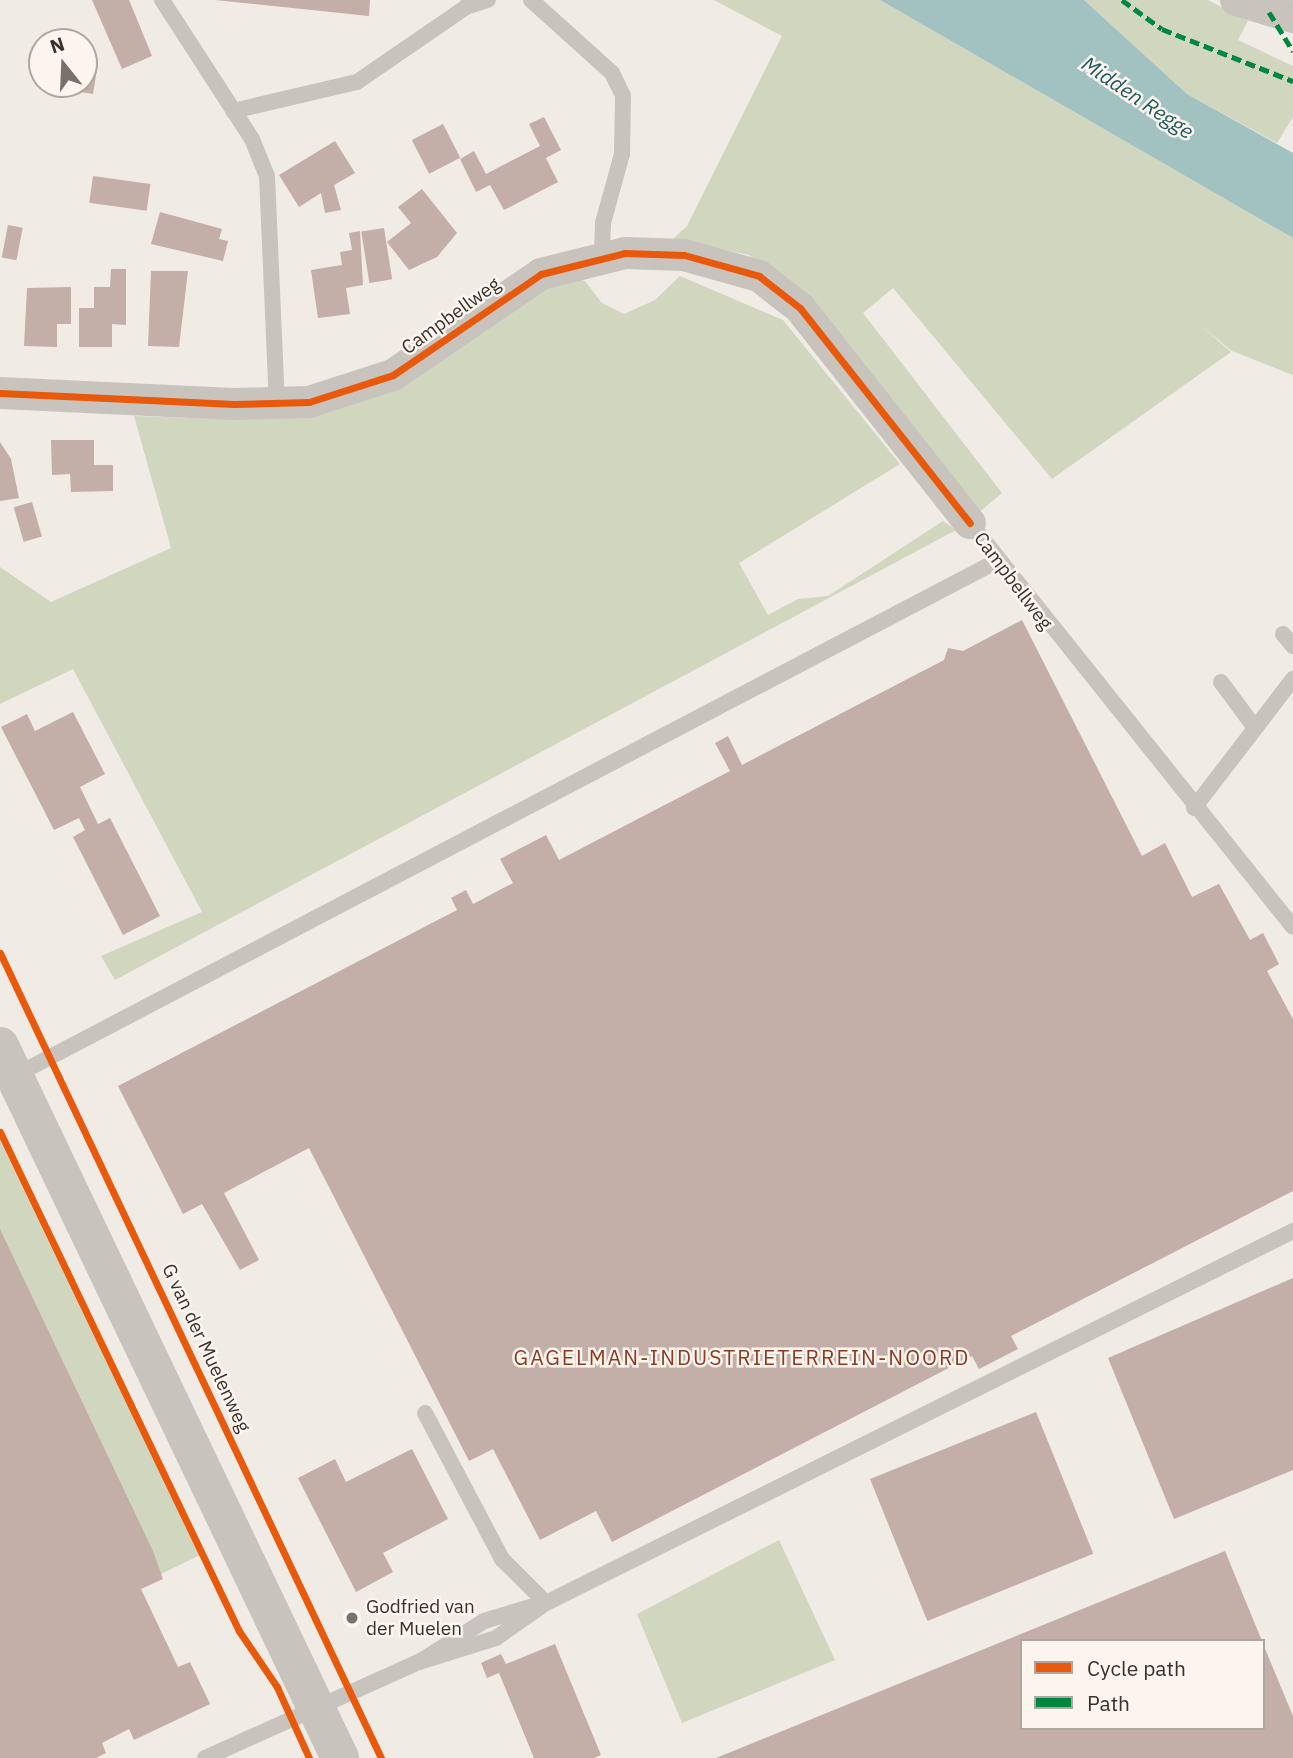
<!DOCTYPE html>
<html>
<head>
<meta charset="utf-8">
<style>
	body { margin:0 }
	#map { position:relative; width:1293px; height:1758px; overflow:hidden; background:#f0ebe5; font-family:"IBM Plex Sans",sans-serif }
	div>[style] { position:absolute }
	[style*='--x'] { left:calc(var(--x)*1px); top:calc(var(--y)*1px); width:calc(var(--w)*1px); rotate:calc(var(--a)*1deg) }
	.green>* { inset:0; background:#d1d6bf }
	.water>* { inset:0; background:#a1c2c1 }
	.building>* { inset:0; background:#c3afa7; transform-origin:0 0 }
	.service>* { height:16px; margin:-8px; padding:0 8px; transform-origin:8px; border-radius:8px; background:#c9c3be }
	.minor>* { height:32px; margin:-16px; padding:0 16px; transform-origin:16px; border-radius:16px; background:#c9c3be }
	.tertiary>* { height:38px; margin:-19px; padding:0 19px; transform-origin:19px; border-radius:19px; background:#c9c3be }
	.quiet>* { height:5px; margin-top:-2.5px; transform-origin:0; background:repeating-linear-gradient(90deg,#00873e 0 10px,transparent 0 15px) }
	.cycleway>* { height:7px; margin:-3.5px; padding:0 3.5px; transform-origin:3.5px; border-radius:3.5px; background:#e8590c }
	.dots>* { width:19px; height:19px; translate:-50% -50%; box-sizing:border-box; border:4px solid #fbf5ee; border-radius:50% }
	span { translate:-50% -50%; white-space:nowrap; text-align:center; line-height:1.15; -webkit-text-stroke:5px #fbf5ee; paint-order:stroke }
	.street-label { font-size:19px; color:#3b302b }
	.poi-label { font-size:19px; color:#3b302b }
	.left { translate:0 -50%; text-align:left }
	.water-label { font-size:21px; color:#1f5a5e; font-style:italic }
	.neighbourhood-label { font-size:21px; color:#8c3b22; letter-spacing:2px }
	.legend { position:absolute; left:1020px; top:1639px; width:245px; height:91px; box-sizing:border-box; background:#fbf5ee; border:2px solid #aea6a0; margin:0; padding:9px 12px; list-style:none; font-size:21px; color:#3b302b }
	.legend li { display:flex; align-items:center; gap:14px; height:35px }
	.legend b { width:35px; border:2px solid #aea6a0 }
	.north { position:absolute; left:28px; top:28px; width:70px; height:70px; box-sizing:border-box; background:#fbf5ee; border:2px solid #aea6a0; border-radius:50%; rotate:342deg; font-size:19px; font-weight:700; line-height:28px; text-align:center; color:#3b302b }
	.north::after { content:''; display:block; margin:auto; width:24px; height:32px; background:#7a716c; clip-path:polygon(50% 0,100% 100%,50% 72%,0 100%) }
</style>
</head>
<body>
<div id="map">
	<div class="green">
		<i style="clip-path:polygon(714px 0,880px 0,1293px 238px,1293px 375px,1232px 351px,1201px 326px,1231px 352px,1052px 479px,893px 288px,863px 313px,1002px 493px,977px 514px,813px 300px,749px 255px,673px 239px,687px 226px,782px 36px)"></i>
		<i style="clip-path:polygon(1084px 0,1208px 0,1248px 21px,1238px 40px,1293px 66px,1293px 117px,1277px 143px,1187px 94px)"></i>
		<i style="clip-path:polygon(680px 276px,783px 320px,900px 464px,739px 563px,768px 615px,798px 599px,828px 596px,943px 521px,956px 530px,115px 980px,101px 956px,202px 912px,73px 669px,0 704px,0 567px,51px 602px,171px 548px,134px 416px,222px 419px,382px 391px,419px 376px,535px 290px,574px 278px,585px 281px,602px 303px,624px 314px,655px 300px)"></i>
		<i style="clip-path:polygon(0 1141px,200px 1555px,157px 1576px,0 1241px)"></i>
		<i style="clip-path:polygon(779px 1540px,835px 1660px,682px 1723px,637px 1614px)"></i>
	</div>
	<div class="water">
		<i style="clip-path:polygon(880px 0,1084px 0,1187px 94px,1293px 153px,1293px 238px)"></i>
	</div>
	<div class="building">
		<i style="clip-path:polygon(92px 0,129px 0,152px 56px,122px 69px)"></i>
		<i style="clip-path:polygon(215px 0,370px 0,369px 16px)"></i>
		<i style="clip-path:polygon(84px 67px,97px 69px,93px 94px,56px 88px,84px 84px)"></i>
		<i style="clip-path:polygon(544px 117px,561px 150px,546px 158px,558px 182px,504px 210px,490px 185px,476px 192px,460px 159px,474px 151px,486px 174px,540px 146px,529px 124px)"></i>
		<i style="left:443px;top:124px;width:38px;height:35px;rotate:63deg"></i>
		<i style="clip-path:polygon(335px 141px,355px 173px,334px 185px,341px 210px,325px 213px,321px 193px,299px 207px,279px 175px)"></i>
		<i style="left:93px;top:176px;width:58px;height:27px;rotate:8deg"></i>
		<i style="clip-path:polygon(422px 189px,457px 233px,437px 257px,409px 270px,387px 242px,411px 223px,398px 207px)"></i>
		<i style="clip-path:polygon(160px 212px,222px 229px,219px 239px,228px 241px,223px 261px,151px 244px)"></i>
		<i style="left:8px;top:225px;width:15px;height:33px;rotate:11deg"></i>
		<i style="left:384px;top:228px;width:52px;height:23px;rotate:81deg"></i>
		<i style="clip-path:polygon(360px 231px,363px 285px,346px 288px,350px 314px,318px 318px,311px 270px,342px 265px,340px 252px,352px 250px,349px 233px)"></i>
		<i style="clip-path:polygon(111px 269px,126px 269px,126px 325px,112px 324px,112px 347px,79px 347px,79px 308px,94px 308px,94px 287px,110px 287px)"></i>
		<i style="clip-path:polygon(151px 271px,188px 271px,179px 347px,148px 346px)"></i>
		<i style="clip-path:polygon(71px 287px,71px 324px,57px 324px,57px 347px,24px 346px,27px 288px)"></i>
		<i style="clip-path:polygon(51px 440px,94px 440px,94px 465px,113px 465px,113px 491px,71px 492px,70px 474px,52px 475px)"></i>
		<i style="clip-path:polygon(0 442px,11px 459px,19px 498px,0 501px)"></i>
		<i style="left:32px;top:502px;width:36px;height:19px;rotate:74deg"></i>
		<i style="clip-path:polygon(1022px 620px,1142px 856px,1165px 843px,1192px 897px,1219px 884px,1250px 940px,1263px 933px,1279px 964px,1267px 971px,1293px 1019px,1293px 1191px,1011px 1336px,1018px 1349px,979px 1369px,972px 1356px,612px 1542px,596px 1511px,540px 1540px,493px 1449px,469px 1461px,309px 1148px,224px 1193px,259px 1260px,240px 1270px,202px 1204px,183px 1214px,118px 1086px,457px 910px,451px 898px,466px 890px,473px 904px,513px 883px,500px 859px,546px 835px,559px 860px,730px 771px,715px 743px,728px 736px,742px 765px,944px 660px,948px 648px,963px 651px)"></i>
		<i style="clip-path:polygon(73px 712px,105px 774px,80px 787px,98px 824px,110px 818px,160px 916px,123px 935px,73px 837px,85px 830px,79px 818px,54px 830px,1px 727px,27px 714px,35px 731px)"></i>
		<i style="clip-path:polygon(0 1229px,153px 1551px,163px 1579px,141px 1589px,178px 1667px,190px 1662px,210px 1704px,134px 1740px,129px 1729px,102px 1743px,106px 1753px,96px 1758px,0 1758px)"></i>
		<i style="clip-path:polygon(1293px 1278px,1293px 1470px,1174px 1519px,1108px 1358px)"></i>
		<i style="left:1036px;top:1412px;width:153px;height:179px;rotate:68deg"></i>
		<i style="clip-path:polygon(412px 1449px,448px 1519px,383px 1553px,393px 1572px,356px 1592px,298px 1478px,335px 1459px,346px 1482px)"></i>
		<i style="clip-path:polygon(1225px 1551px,1262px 1641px,1022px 1641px,1022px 1728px,1263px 1728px,1263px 1644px,1293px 1716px,1293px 1758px,716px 1758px)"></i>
		<i style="clip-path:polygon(555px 1644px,601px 1755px,594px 1758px,534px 1758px,499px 1673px,487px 1678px,481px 1663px,501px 1654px,506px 1664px)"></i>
	</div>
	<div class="service">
		<i style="--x:162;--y:0;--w:166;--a:57.1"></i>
		<i style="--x:252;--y:139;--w:40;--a:68"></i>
		<i style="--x:267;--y:176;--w:227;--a:87.5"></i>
		<i style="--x:531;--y:0;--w:109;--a:42"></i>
		<i style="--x:612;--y:73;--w:25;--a:64"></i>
		<i style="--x:623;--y:96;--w:58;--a:91"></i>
		<i style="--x:622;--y:154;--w:72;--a:105.4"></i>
		<i style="--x:603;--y:223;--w:33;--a:92"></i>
		<i style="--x:233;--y:111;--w:127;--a:-13.2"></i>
		<i style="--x:357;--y:82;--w:132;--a:-34.5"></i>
		<i style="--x:466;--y:7;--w:23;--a:-18"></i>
		<i style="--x:970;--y:523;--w:517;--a:51.36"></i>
		<i style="--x:1283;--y:634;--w:16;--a:50"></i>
		<i style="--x:1221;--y:682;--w:57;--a:53.5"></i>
		<i style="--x:1194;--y:808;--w:163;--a:-52.5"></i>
		<i style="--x:14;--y:1076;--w:1108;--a:-27.65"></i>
		<i style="--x:425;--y:1413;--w:165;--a:62.2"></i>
		<i style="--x:502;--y:1559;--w:62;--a:45"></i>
		<i style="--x:419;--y:1662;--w:81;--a:-17.3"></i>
		<i style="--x:496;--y:1638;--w:61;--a:-35"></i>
		<i style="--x:546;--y:1603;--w:835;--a:-26.47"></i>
		<i style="--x:205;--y:1758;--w:235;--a:-24.2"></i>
		<i style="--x:419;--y:1662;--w:77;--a:-32.2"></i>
		<i style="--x:484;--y:1621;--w:51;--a:-17"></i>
	</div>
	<div class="minor">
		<i style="--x:1236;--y:0;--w:59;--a:16.6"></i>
		<i style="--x:0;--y:393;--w:234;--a:2.7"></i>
		<i style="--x:234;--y:404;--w:75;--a:-1.5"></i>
		<i style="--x:309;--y:402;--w:88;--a:-17.8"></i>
		<i style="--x:393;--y:375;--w:179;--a:-34.3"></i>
		<i style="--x:541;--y:274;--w:87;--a:-14"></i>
		<i style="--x:625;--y:253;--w:59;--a:1.9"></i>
		<i style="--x:684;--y:255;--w:78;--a:15.6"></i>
		<i style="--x:759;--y:276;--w:52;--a:38"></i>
		<i style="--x:800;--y:308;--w:274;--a:51.7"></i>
	</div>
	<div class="tertiary">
		<i style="--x:0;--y:1046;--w:789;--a:64.47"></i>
	</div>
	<div class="quiet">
		<i style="--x:1122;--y:0;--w:49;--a:35.9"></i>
		<i style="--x:1162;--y:29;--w:141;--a:21.7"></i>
		<i style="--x:1269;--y:12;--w:46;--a:58.4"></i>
	</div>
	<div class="cycleway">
		<i style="--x:0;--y:393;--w:234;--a:2.7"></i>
		<i style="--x:234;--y:404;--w:75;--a:-1.5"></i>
		<i style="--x:309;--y:402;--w:88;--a:-17.8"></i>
		<i style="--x:393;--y:375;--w:179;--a:-34.3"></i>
		<i style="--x:541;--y:274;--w:87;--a:-14"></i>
		<i style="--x:625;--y:253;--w:59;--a:1.9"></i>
		<i style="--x:684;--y:255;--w:78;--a:15.6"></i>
		<i style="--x:759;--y:276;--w:52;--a:38"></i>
		<i style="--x:800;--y:308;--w:274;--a:51.7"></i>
		<i style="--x:0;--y:953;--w:891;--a:64.67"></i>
		<i style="--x:0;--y:1132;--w:553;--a:64.41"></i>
		<i style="--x:239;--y:1631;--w:68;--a:55.8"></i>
		<i style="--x:277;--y:1687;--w:78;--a:65.7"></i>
	</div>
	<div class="dots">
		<i style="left:352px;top:1618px;background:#7a716c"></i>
	</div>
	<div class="street-label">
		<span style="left:451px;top:316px;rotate:-36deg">Campbellweg</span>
		<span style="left:1013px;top:581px;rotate:53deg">Campbellweg</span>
		<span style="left:206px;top:1348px;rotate:65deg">G van der Muelenweg</span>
	</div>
	<div class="poi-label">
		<span class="left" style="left:366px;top:1618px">Godfried van<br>der Muelen</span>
	</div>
	<div class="water-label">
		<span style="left:1138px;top:97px;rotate:34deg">Midden Regge</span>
	</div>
	<div class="neighbourhood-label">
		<span style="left:742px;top:1357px">GAGELMAN-INDUSTRIETERREIN-NOORD</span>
	</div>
	<ul class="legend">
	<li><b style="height:9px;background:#e8590c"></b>Cycle path</li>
	<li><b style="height:9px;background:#00873e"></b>Path</li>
	</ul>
	<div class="north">N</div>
</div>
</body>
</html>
